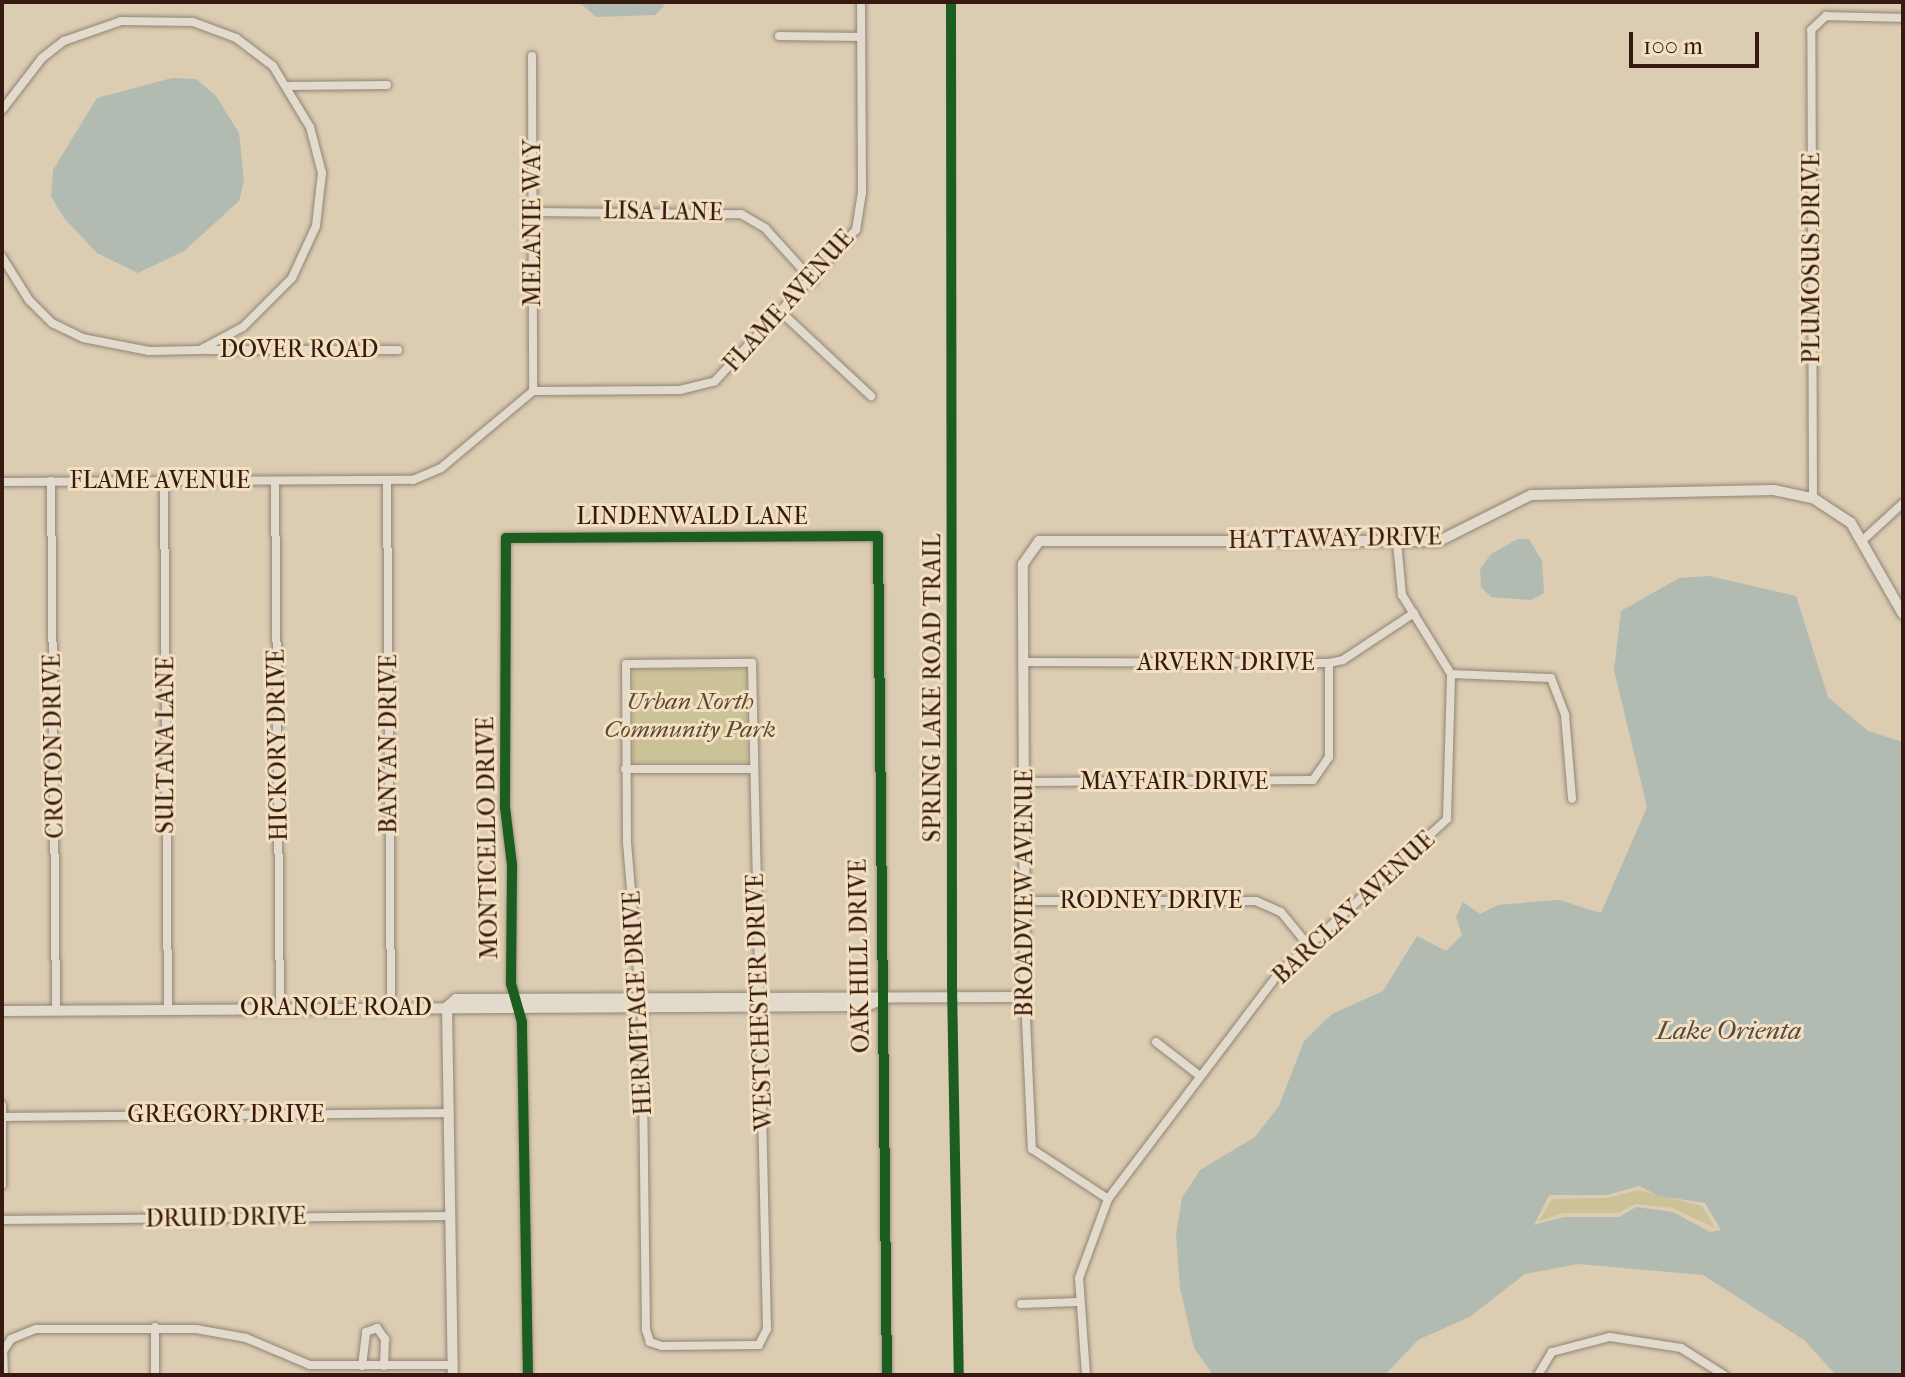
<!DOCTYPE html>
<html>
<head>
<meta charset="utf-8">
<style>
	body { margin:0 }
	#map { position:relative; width:1905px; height:1377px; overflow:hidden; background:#dcccb2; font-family:"IM FELL French Canon",serif }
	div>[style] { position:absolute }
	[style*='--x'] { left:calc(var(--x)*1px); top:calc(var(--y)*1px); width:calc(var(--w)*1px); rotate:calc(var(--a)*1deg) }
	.green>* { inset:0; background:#ccc297; transform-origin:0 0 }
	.water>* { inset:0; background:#b1bbb1 }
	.roads { filter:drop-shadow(0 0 2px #918476) drop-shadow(0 0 2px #918476) }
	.minor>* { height:8px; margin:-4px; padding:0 4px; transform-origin:4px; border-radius:4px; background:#e2dacd }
	.tertiary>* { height:10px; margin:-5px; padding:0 5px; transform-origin:5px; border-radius:5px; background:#e2dacd }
	.cycleway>* { height:10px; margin:-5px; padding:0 5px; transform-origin:5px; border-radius:5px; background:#1b5e20 }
	span { translate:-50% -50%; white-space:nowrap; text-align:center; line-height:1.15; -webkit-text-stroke:6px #f3e0c2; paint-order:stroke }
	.street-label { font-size:24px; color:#36190f }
	.park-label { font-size:24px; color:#5f4931; font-style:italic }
	.water-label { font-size:26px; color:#554840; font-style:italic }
	.frame { position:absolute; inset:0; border:4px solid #36190f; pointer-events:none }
	.scale { position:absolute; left:1629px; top:32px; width:130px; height:36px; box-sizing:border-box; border:4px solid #36190f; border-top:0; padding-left:10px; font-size:24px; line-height:28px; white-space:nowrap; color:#36190f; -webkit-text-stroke:6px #f3e0c2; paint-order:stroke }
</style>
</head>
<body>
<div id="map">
	<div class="green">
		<i style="left:633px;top:669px;width:114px;height:93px"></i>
		<i style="clip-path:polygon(1638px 1190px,1702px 1206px,1715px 1228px,1673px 1208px,1635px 1204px,1618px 1213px,1564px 1213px,1539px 1221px,1552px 1199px,1607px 1198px)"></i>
	</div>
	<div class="water">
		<i style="clip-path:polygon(579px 2px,663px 2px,664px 6px,655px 15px,596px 17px)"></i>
		<i style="clip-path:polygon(172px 78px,196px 79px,216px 96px,239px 133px,244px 181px,239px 201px,184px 251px,138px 273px,97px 253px,64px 218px,51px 196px,53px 170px,97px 98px)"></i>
		<i style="clip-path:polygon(1518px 539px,1529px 539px,1542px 561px,1544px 593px,1531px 600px,1491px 597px,1481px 587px,1480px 569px,1491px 554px)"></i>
		<i style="clip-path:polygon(evenodd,1709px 576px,1796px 596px,1828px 697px,1868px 731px,1903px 742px,1903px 1375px,1836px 1375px,1804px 1340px,1703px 1275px,1578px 1264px,1525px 1274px,1471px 1316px,1418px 1340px,1385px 1375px,1213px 1375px,1194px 1348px,1180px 1288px,1176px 1235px,1182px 1198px,1200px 1170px,1255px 1137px,1279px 1106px,1304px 1041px,1332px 1014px,1383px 991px,1417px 936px,1446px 951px,1462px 935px,1456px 917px,1463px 902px,1480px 914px,1498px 905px,1559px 900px,1601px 913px,1647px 807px,1614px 670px,1621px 611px,1679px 578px,1709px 576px,1639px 1186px,1659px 1196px,1705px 1203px,1721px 1230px,1710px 1232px,1673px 1212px,1636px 1207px,1619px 1217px,1564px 1217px,1534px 1225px,1549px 1195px,1607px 1195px,1639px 1186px)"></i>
	</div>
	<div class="roads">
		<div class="minor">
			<i style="--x:779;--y:36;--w:82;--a:0.7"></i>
			<i style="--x:532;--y:56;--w:335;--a:89.8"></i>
			<i style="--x:289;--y:86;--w:98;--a:-0.6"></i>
			<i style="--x:2;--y:110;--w:66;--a:-52.4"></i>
			<i style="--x:42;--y:58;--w:28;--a:-38"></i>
			<i style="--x:64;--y:41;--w:60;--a:-19.3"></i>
			<i style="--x:121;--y:21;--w:72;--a:0.8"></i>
			<i style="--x:193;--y:22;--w:46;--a:20.4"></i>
			<i style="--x:236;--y:38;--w:46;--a:37.1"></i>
			<i style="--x:273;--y:66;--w:71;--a:58.8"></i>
			<i style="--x:310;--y:127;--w:48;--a:75.4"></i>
			<i style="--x:322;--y:173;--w:53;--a:96.5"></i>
			<i style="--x:316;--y:226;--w:57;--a:114.8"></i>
			<i style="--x:292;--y:278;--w:69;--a:135"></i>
			<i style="--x:243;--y:327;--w:49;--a:151.9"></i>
			<i style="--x:200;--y:350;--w:51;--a:178.9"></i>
			<i style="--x:149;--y:351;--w:67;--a:-168.9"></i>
			<i style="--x:83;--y:338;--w:34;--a:-154"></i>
			<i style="--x:52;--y:323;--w:33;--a:-135"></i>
			<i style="--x:29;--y:300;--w:51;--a:-122.1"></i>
			<i style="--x:533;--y:212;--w:208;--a:0.6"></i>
			<i style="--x:741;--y:214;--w:28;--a:30"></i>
			<i style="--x:765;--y:228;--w:72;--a:47.8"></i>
			<i style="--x:782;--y:313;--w:122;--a:43"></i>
			<i style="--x:205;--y:350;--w:193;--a:0"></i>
			<i style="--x:387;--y:480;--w:528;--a:89.57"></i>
			<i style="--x:51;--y:481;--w:529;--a:89.46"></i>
			<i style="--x:164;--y:481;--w:528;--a:89.57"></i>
			<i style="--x:275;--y:481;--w:528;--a:89.46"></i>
			<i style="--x:2;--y:482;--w:411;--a:-0.3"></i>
			<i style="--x:413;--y:480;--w:30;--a:-23"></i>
			<i style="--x:441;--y:468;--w:120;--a:-39.9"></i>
			<i style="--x:533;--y:391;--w:147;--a:-0.4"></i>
			<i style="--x:680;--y:390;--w:36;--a:-14"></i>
			<i style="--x:715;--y:381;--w:207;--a:-47"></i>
			<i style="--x:856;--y:230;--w:37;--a:-81"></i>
			<i style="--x:862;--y:193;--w:191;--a:-90.3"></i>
			<i style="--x:1813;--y:498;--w:468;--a:-90.2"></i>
			<i style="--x:1811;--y:30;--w:21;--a:-43"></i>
			<i style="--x:1826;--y:16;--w:77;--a:1.5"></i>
			<i style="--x:1864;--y:539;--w:53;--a:-42.7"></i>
			<i style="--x:1024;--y:662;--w:305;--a:0.2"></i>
			<i style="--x:1329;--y:663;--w:14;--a:-12"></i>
			<i style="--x:1343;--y:660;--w:85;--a:-33.5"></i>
			<i style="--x:752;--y:663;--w:666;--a:88.71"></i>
			<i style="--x:767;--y:1329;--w:18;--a:117"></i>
			<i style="--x:759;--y:1345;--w:97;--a:179.4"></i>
			<i style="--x:662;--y:1346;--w:13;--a:-162"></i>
			<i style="--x:650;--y:1342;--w:13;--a:-108"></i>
			<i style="--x:646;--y:1330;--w:309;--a:-90.7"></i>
			<i style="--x:642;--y:1021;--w:179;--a:-94.8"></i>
			<i style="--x:627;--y:843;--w:179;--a:-90.3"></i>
			<i style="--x:626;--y:664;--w:126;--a:-0.5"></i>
			<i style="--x:1451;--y:674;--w:100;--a:2.3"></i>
			<i style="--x:1551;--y:678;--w:40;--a:69"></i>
			<i style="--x:1565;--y:715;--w:84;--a:85.2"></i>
			<i style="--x:625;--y:769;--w:129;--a:0"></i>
			<i style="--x:1024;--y:782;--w:289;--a:-0.4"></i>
			<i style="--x:1313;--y:780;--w:28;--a:-55"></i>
			<i style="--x:1329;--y:757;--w:94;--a:-90"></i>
			<i style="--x:1024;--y:901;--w:232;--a:0"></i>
			<i style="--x:1256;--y:901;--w:27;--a:24"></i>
			<i style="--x:1281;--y:912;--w:43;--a:50.7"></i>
			<i style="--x:1025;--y:997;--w:152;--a:87.4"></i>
			<i style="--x:1032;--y:1149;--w:91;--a:33.3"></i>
			<i style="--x:1156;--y:1042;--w:56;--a:37.7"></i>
			<i style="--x:2;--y:1105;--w:80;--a:90"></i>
			<i style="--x:2;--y:1117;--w:447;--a:-0.5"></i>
			<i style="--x:2;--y:1220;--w:448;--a:-0.5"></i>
			<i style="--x:1021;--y:1304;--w:57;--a:-2"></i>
			<i style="--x:155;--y:1327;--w:48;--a:90"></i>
			<i style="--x:362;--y:1366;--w:34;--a:-83"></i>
			<i style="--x:366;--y:1332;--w:12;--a:-20"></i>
			<i style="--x:377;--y:1328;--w:14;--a:54"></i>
			<i style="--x:385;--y:1339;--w:27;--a:92"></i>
			<i style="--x:4;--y:1375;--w:24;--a:-92"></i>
			<i style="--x:3;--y:1351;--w:14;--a:-56"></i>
			<i style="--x:11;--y:1339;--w:27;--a:-22"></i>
			<i style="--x:36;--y:1329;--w:160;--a:0"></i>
			<i style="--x:196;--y:1329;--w:51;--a:10.2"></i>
			<i style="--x:246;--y:1338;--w:69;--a:22.9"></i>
			<i style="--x:310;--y:1365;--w:143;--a:0"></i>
			<i style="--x:528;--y:1375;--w:353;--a:-91"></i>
			<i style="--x:522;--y:1022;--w:40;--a:-106"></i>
			<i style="--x:511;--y:984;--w:119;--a:-89.5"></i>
			<i style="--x:512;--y:865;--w:58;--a:-96.9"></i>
			<i style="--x:505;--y:807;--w:269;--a:-89.8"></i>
			<i style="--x:506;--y:538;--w:372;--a:-0.3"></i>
			<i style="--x:878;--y:536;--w:839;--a:89.39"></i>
			<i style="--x:1086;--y:1375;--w:97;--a:-94.1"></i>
			<i style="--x:1079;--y:1278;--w:84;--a:-69.8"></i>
			<i style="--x:1108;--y:1199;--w:282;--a:-52.9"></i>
			<i style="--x:1278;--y:974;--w:229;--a:-42.5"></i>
			<i style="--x:1447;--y:819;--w:145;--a:-88.4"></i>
			<i style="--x:1451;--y:674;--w:93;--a:-121.8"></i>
			<i style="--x:1402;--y:595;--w:53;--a:-95.4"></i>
			<i style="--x:1538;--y:1375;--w:27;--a:-59"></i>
			<i style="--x:1552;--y:1352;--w:60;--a:-14.5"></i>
			<i style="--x:1610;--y:1337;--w:72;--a:8.8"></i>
			<i style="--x:1681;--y:1348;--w:51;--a:32.1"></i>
		</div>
		<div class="tertiary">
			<i style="--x:447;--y:1007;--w:12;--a:-42"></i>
			<i style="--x:456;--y:999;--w:569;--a:-0.2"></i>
			<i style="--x:1025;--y:997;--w:433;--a:-90.3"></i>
			<i style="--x:1023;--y:564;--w:28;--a:-55"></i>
			<i style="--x:1039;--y:541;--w:400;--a:0"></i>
			<i style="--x:1439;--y:541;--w:103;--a:-26.6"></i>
			<i style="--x:1531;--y:495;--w:243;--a:-1.2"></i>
			<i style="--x:1774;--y:490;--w:40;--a:12"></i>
			<i style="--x:1813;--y:498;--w:45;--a:33.3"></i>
			<i style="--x:1851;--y:523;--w:105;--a:60.3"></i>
			<i style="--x:447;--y:1007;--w:368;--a:89.1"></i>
			<i style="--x:2;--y:1011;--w:865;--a:-0.33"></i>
			<i style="--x:867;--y:1006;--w:14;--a:-25"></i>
		</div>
	</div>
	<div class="cycleway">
		<i style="--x:951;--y:2;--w:983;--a:89.94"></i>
		<i style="--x:952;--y:985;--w:390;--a:89"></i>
		<i style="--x:528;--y:1375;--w:353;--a:-91"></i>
		<i style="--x:522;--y:1022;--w:40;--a:-106"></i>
		<i style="--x:511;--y:984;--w:119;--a:-89.5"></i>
		<i style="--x:512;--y:865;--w:58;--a:-96.9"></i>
		<i style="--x:505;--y:807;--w:269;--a:-89.8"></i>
		<i style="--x:506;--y:538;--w:372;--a:-0.3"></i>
		<i style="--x:878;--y:536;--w:839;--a:89.39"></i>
	</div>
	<div class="street-label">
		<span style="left:663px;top:212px;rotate:1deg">LISA LANE</span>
		<span style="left:533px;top:223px;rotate:-90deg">MELANIE WAY</span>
		<span style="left:1812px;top:258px;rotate:-90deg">PLUMOSUS DRIVE</span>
		<span style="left:789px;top:301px;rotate:-48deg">FLAME AVENUE</span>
		<span style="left:299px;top:350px">DOVER ROAD</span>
		<span style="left:160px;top:481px">FLAME AVENUE</span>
		<span style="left:692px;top:517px">LINDENWALD LANE</span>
		<span style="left:1335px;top:539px;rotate:-1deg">HATTAWAY DRIVE</span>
		<span style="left:1226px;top:663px">ARVERN DRIVE</span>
		<span style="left:933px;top:688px;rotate:-90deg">SPRING LAKE ROAD TRAIL</span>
		<span style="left:389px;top:744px;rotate:-90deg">BANYAN DRIVE</span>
		<span style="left:166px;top:745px;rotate:-90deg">SULTANA LANE</span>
		<span style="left:278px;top:745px;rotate:-91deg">HICKORY DRIVE</span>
		<span style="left:54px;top:746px;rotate:-91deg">CROTON DRIVE</span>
		<span style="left:1174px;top:782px">MAYFAIR DRIVE</span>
		<span style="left:488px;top:838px;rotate:-91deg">MONTICELLO DRIVE</span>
		<span style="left:1025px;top:893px;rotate:-90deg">BROADVIEW AVENUE</span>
		<span style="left:1151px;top:901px">RODNEY DRIVE</span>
		<span style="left:1354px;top:908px;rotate:-43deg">BARCLAY AVENUE</span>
		<span style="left:860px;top:956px;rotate:-91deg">OAK HILL DRIVE</span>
		<span style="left:760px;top:1002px;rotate:-92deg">WESTCHESTER DRIVE</span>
		<span style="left:638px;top:1003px;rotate:-93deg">HERMITAGE DRIVE</span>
		<span style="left:336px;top:1008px">ORANOLE ROAD</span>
		<span style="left:226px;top:1115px">GREGORY DRIVE</span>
		<span style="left:226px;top:1218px;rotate:-1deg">DRUID DRIVE</span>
	</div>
	<div class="park-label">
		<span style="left:690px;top:716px">Urban North<br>Community Park</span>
	</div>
	<div class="water-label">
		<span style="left:1729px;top:1031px">Lake Orienta</span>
	</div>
	<div class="frame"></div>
	<div class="scale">100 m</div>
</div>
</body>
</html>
